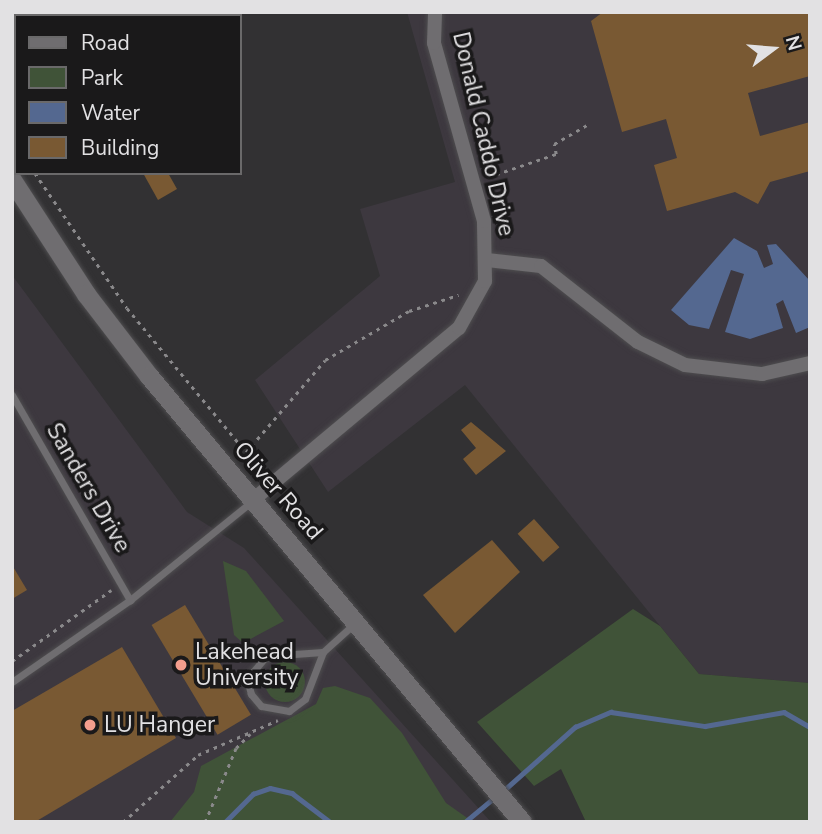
<!DOCTYPE html>
<html>
<head>
<meta charset="utf-8">
<style>
	body { margin:0 }
	#map { position:relative; width:822px; height:834px; overflow:hidden; background:#323133; font-family:"Nunito Sans",sans-serif }
	div>[style] { position:absolute }
	[style*='--x'] { left:calc(var(--x)*1px); top:calc(var(--y)*1px); width:calc(var(--w)*1px); rotate:calc(var(--a)*1deg) }
	.built>* { inset:0; background:#3d383f }
	.green>* { inset:0; background:#405338 }
	.round { border-radius:50% }
	.water>* { inset:0; background:#546890 }
	.stream>* { height:4.5px; margin:-2.25px; padding:0 2.25px; transform-origin:2.25px; border-radius:2.25px; background:#546890 }
	.building>* { inset:0; background:#795933; transform-origin:0 0 }
	.path>* { height:2.5px; margin-top:-1.25px; transform-origin:0; background:repeating-linear-gradient(90deg,#8a898b 0 3.5px,transparent 0 8.5px) }
	.roads { filter:drop-shadow(0 0 2px #4e4d4f) drop-shadow(0 0 2px #4e4d4f) }
	.lane>* { height:7px; margin:-3.5px; padding:0 3.5px; transform-origin:3.5px; border-radius:3.5px; background:#6f6d70 }
	.street>* { height:14px; margin:-7px; padding:0 7px; transform-origin:7px; border-radius:7px; background:#6f6d70 }
	.secondary>* { height:19px; margin:-9.5px; padding:0 9.5px; transform-origin:9.5px; border-radius:9.5px; background:#6f6d70 }
	.dots>* { width:19px; height:19px; translate:-50% -50%; box-sizing:border-box; border:4px solid #1a191a; border-radius:50% }
	span { translate:-50% -50%; white-space:nowrap; text-align:center; line-height:1.15; -webkit-text-stroke:7px #1a191a; paint-order:stroke }
	.street-label { font-size:23px; color:#e2e1e3 }
	.poi-label { font-size:23px; color:#e2e1e3 }
	.left { translate:0 -50%; text-align:left }
	.frame { position:absolute; inset:0; border:14px solid #e2e1e3; pointer-events:none }
	.legend { position:absolute; left:14px; top:14px; width:228px; height:161px; box-sizing:border-box; background:#1a191a; border:2px solid #6a696a; margin:0; padding:9px 12px; list-style:none; font-size:21px; color:#e2e1e3 }
	.legend li { display:flex; align-items:center; gap:14px; height:35px }
	.legend b { width:35px; border:2px solid #6a696a }
	.north { position:absolute; left:738px; top:14px; width:70px; height:70px; -webkit-text-stroke:5px #1a191a; paint-order:stroke; rotate:74deg; font-size:19px; font-weight:700; line-height:28px; text-align:center; color:#e2e1e3 }
	.north::after { content:''; display:block; margin:auto; width:24px; height:32px; background:#e2e1e3; clip-path:polygon(50% 0,100% 100%,50% 72%,0 100%) }
</style>
</head>
<body>
<div id="map">
	<div class="built">
		<i style="clip-path:polygon(407px 12px,810px 12px,810px 683px,699px 674px,465px 385px,328px 492px,255px 380px,380px 276px,360px 209px,455px 182px)"></i>
		<i style="clip-path:polygon(12px 275px,187px 512px,244px 548px,491px 822px,12px 822px)"></i>
	</div>
	<div class="green">
		<i style="clip-path:polygon(223px 561px,246px 571px,284px 621px,243px 643px,234px 635px)"></i>
		<i style="clip-path:polygon(633px 609px,660px 626px,699px 674px,810px 683px,810px 822px,586px 822px,561px 769px,534px 786px,477px 722px)"></i>
		<i class="round" style="left:265px;top:662px;width:40px;height:40px"></i>
		<i style="clip-path:polygon(335px 686px,370px 698px,402px 733px,446px 803px,473px 822px,170px 822px,194px 792px,201px 766px,316px 704px,323px 688px)"></i>
	</div>
	<div class="water">
		<i style="clip-path:polygon(734px 238px,757px 251px,764px 268px,773px 264px,767px 245px,776px 244px,810px 281px,810px 327px,796px 333px,783px 300px,776px 304px,783px 328px,750px 339px,725px 332px,744px 274px,731px 270px,709px 329px,689px 325px,671px 310px)"></i>
	</div>
	<div class="stream">
		<i style="--x:502;--y:792;--w:98;--a:-41.7"></i>
		<i style="--x:575;--y:727;--w:39;--a:-23"></i>
		<i style="--x:611;--y:712;--w:95;--a:8.5"></i>
		<i style="--x:705;--y:726;--w:80;--a:-10"></i>
		<i style="--x:784;--y:712;--w:30;--a:30"></i>
		<i style="--x:225;--y:822;--w:40;--a:-45"></i>
		<i style="--x:253;--y:794;--w:18;--a:-19"></i>
		<i style="--x:270;--y:788;--w:23;--a:13"></i>
		<i style="--x:292;--y:793;--w:48;--a:37.3"></i>
		<i style="--x:465;--y:822;--w:39;--a:-40"></i>
	</div>
	<div class="building">
		<i style="clip-path:polygon(603px 12px,810px 12px,810px 76px,748px 93px,760px 136px,810px 122px,810px 171px,770px 182px,758px 204px,735px 192px,667px 211px,654px 165px,677px 158px,666px 119px,622px 132px,591px 21px)"></i>
		<i style="clip-path:polygon(143px 173px,168px 173px,177px 189px,158px 200px)"></i>
		<i style="clip-path:polygon(471px 422px,506px 451px,476px 475px,463px 459px,476px 448px,461px 430px)"></i>
		<i style="left:534px;top:519px;width:38px;height:22px;rotate:48deg"></i>
		<i style="clip-path:polygon(492px 540px,520px 572px,455px 633px,423px 595px)"></i>
		<i style="clip-path:polygon(12px 565px,27px 590px,12px 599px)"></i>
		<i style="left:185px;top:605px;width:128px;height:39px;rotate:59deg"></i>
		<i style="clip-path:polygon(122px 647px,176px 738px,35px 822px,12px 822px,12px 711px)"></i>
	</div>
	<div class="path">
		<i style="--x:12;--y:134;--w:7;--a:56"></i>
		<i style="--x:35;--y:173;--w:163;--a:55.7"></i>
		<i style="--x:127;--y:308;--w:187;--a:50.4"></i>
		<i style="--x:246;--y:452;--w:121;--a:-49.3"></i>
		<i style="--x:325;--y:360;--w:97;--a:-30.3"></i>
		<i style="--x:409;--y:311;--w:52;--a:-18.1"></i>
		<i style="--x:488;--y:177;--w:72;--a:-18.7"></i>
		<i style="--x:556;--y:154;--w:10;--a:-101"></i>
		<i style="--x:554;--y:144;--w:38;--a:-30"></i>
		<i style="--x:12;--y:661;--w:122;--a:-35.6"></i>
		<i style="--x:123;--y:822;--w:101;--a:-41.8"></i>
		<i style="--x:198;--y:755;--w:87;--a:-23.6"></i>
		<i style="--x:205;--y:822;--w:80;--a:-67.3"></i>
		<i style="--x:236;--y:748;--w:20;--a:-45"></i>
	</div>
	<div class="roads">
		<div class="lane">
			<i style="--x:12;--y:395;--w:237;--a:60.1"></i>
			<i style="--x:130;--y:600;--w:156;--a:-39"></i>
			<i style="--x:323;--y:652;--w:50;--a:111"></i>
			<i style="--x:305;--y:699;--w:20;--a:143"></i>
			<i style="--x:289;--y:711;--w:28;--a:-170"></i>
			<i style="--x:261;--y:706;--w:16;--a:-130"></i>
			<i style="--x:251;--y:694;--w:16;--a:-105"></i>
			<i style="--x:247;--y:679;--w:30;--a:-50"></i>
			<i style="--x:266;--y:656;--w:57;--a:-4"></i>
			<i style="--x:323;--y:652;--w:43;--a:-42.2"></i>
			<i style="--x:12;--y:682;--w:144;--a:-34.8"></i>
		</div>
		<div class="street">
			<i style="--x:487;--y:260;--w:54;--a:6.3"></i>
			<i style="--x:541;--y:266;--w:123;--a:38.1"></i>
			<i style="--x:638;--y:342;--w:52;--a:26.1"></i>
			<i style="--x:685;--y:365;--w:78;--a:6.7"></i>
			<i style="--x:762;--y:374;--w:49;--a:-12.9"></i>
			<i style="--x:253;--y:500;--w:268;--a:-39.9"></i>
			<i style="--x:459;--y:328;--w:54;--a:-61"></i>
			<i style="--x:485;--y:281;--w:60;--a:-91"></i>
			<i style="--x:484;--y:221;--w:185;--a:-105.7"></i>
			<i style="--x:434;--y:43;--w:31;--a:-88"></i>
		</div>
		<div class="secondary">
			<i style="--x:12;--y:180;--w:136;--a:57"></i>
			<i style="--x:86;--y:294;--w:103;--a:52.5"></i>
			<i style="--x:149;--y:376;--w:581;--a:50.09"></i>
		</div>
	</div>
	<div class="dots">
		<i style="left:181px;top:665px;background:#f49d8d"></i>
		<i style="left:90px;top:725px;background:#f49d8d"></i>
	</div>
	<div class="street-label">
		<span style="left:483px;top:134px;rotate:77deg">Donald Caddo Drive</span>
		<span style="left:88px;top:488px;rotate:60deg">Sanders Drive</span>
		<span style="left:278px;top:491px;rotate:49deg">Oliver Road</span>
	</div>
	<div class="poi-label">
		<span class="left" style="left:195px;top:665px">Lakehead<br>University</span>
		<span class="left" style="left:104px;top:725px">LU Hanger</span>
	</div>
	<div class="frame"></div>
	<ul class="legend">
	<li><b style="height:9px;background:#6f6d70"></b>Road</li>
	<li><b style="height:19px;background:#405338"></b>Park</li>
	<li><b style="height:19px;background:#546890"></b>Water</li>
	<li><b style="height:19px;background:#795933"></b>Building</li>
	</ul>
	<div class="north">N</div>
</div>
</body>
</html>
